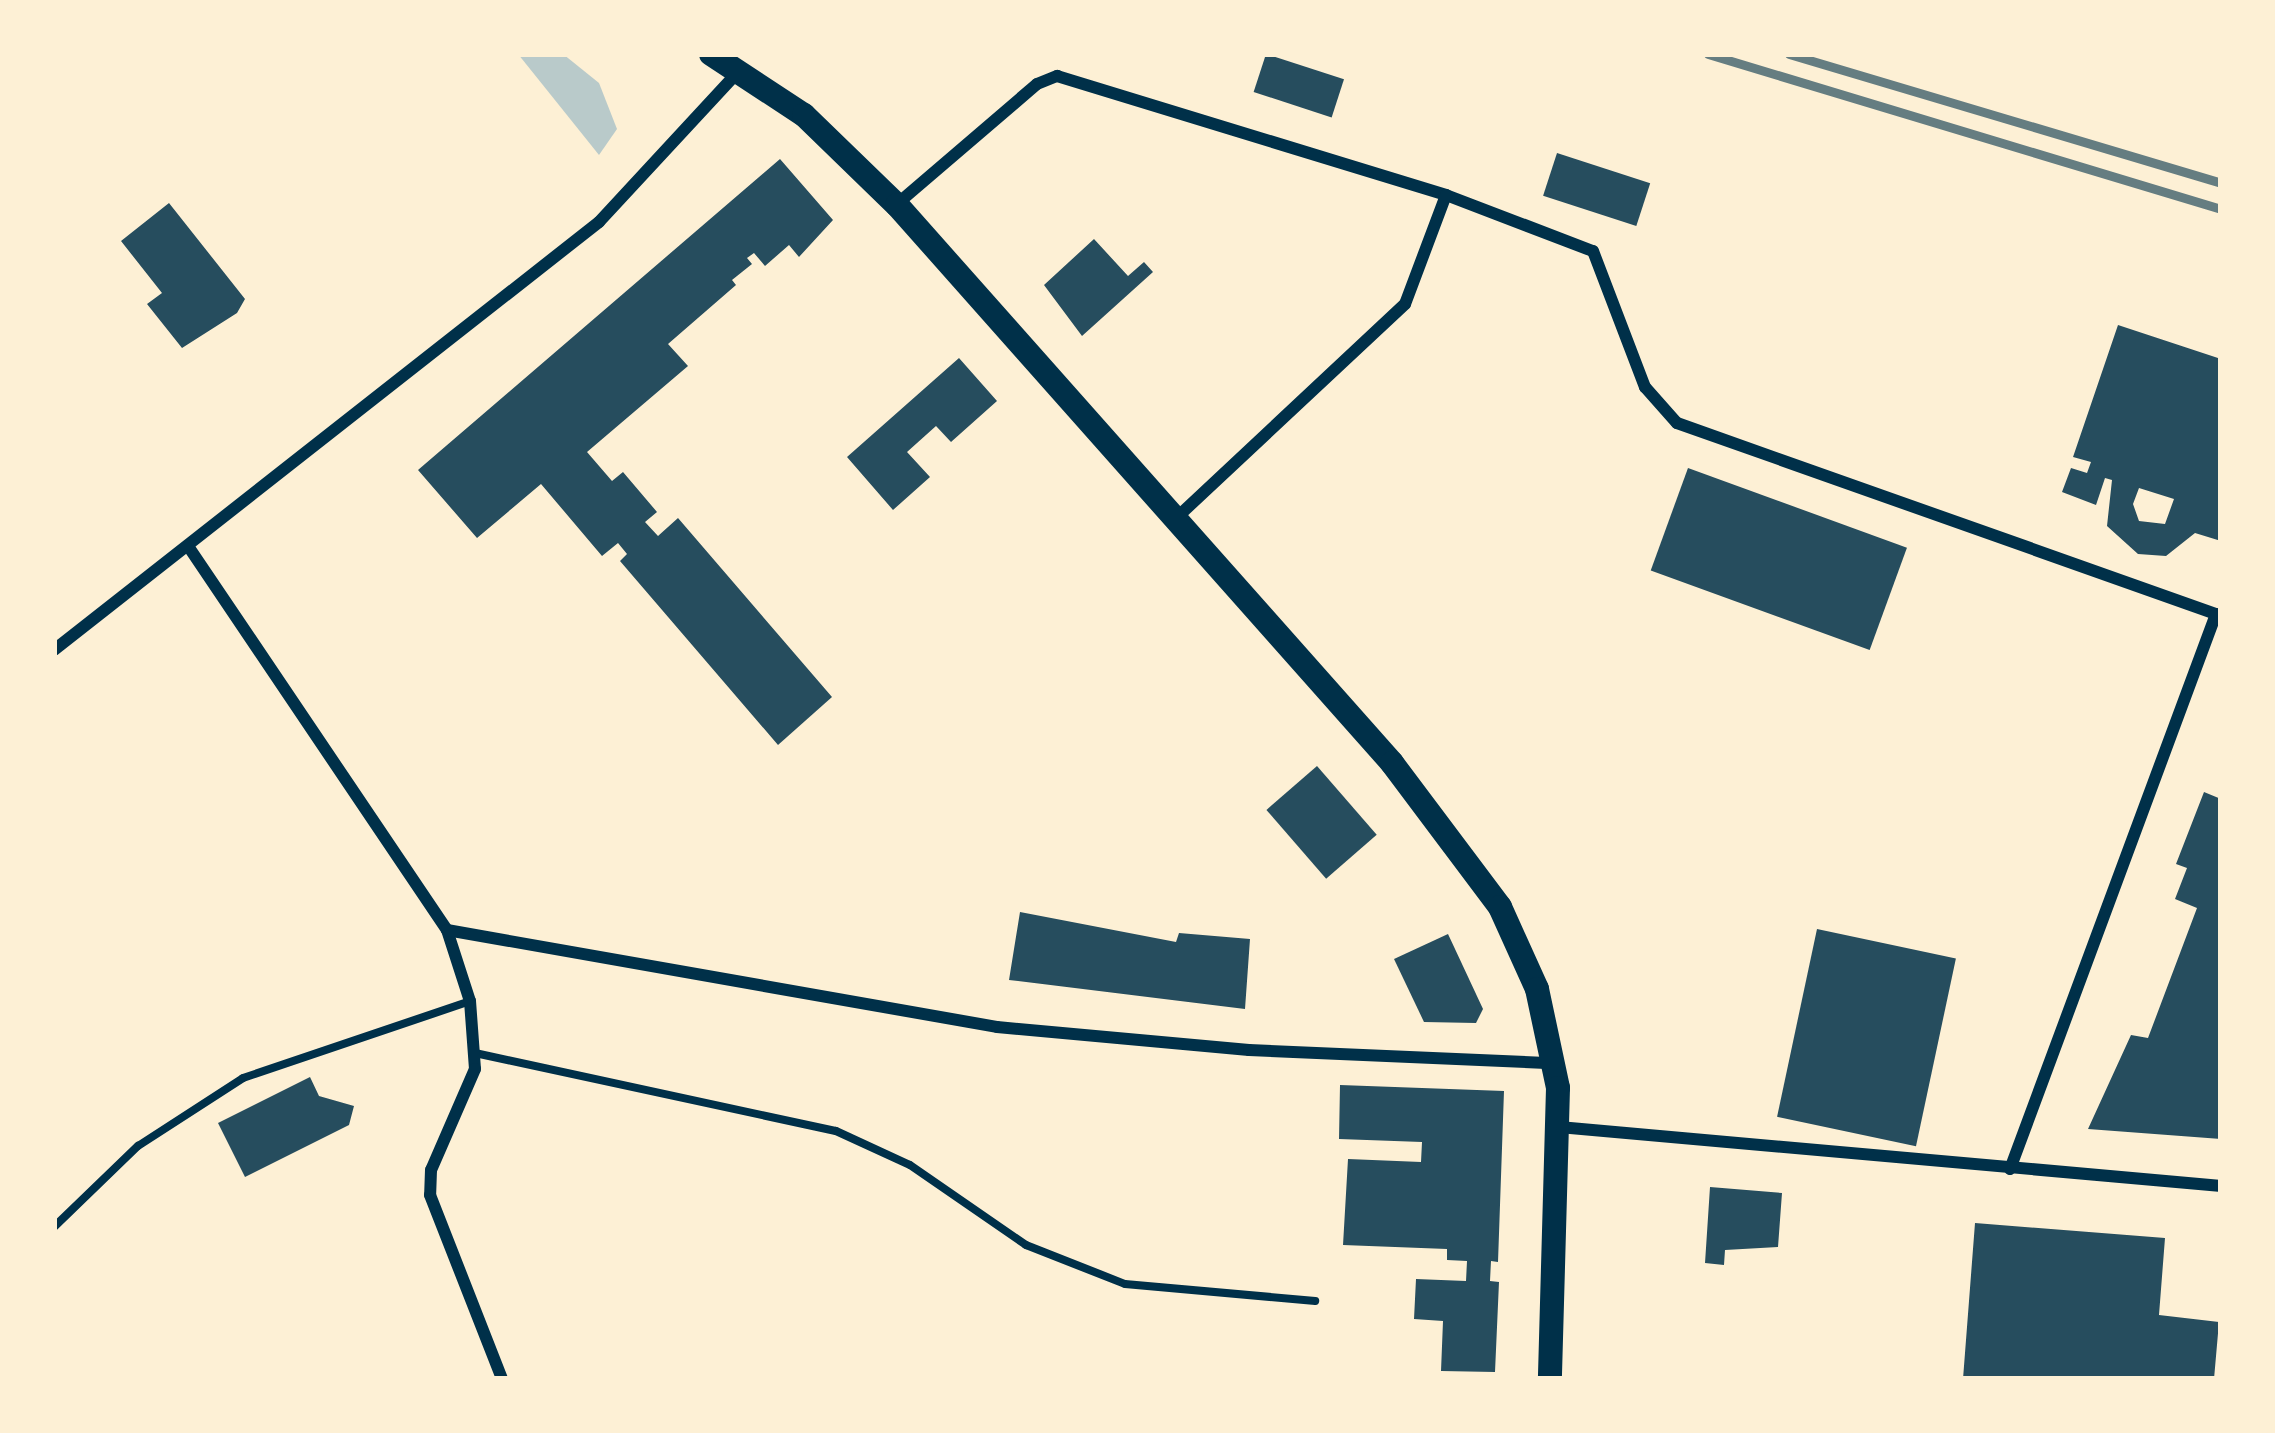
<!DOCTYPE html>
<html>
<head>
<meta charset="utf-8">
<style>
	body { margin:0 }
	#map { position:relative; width:2275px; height:1433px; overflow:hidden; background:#fdf0d5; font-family:"Sofia Sans Condensed",sans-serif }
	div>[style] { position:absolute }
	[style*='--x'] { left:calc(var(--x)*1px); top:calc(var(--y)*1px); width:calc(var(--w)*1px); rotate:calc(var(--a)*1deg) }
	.green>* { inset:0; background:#b9caca }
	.building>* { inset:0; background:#264d5e; transform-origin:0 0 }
	.service>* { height:8px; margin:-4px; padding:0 4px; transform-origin:4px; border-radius:4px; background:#003049 }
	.minor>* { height:12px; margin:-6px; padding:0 6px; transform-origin:6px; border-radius:6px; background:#003049 }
	.secondary>* { height:24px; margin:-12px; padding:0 12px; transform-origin:12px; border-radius:12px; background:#003049 }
	.rail>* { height:9px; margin:-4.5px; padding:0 4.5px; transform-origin:4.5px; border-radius:4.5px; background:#657d81 }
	span { translate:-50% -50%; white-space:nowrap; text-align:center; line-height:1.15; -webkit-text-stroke:12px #fdf0d5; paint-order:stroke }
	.frame { position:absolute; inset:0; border:57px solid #fdf0d5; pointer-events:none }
</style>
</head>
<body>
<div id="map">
	<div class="green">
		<i style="clip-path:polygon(518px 54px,563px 54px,599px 83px,617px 129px,599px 155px)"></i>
	</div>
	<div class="building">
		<i style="left:1266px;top:54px;width:82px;height:40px;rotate:18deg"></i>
		<i style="left:1557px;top:153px;width:98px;height:45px;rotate:18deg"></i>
		<i style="clip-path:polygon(780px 159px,833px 220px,799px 257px,789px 245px,765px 266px,754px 253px,747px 258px,752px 264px,732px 280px,736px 285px,668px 344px,688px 366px,587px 452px,612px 481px,623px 472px,657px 512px,645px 522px,658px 536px,678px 518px,832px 697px,778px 745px,620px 561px,627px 554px,618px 543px,602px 556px,541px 484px,477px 538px,418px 470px)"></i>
		<i style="clip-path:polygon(169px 203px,245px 299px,237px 313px,182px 348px,147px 304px,162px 293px,121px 241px)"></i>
		<i style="clip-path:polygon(1094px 239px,1128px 276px,1144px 262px,1153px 272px,1082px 336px,1044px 285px)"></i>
		<i style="clip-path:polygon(evenodd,2118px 325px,2221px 359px,2221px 541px,2195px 533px,2166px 556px,2138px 554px,2107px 526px,2112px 480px,2105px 478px,2096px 505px,2062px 492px,2071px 468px,2087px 473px,2091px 462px,2073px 457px,2118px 325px,2139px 488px,2174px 499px,2165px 524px,2139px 521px,2133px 504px,2139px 488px)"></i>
		<i style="clip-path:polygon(959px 358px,997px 401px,951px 442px,936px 426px,907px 452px,930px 477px,893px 510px,847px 457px)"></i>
		<i style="left:1688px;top:468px;width:233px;height:109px;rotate:20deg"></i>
		<i style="left:1317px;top:766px;width:91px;height:67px;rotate:49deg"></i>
		<i style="clip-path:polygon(2204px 792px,2221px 799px,2221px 1139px,2088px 1129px,2131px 1035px,2148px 1038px,2197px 908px,2175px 899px,2187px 868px,2176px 864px)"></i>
		<i style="clip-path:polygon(1020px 912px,1176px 942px,1179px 933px,1250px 939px,1245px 1009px,1009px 980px)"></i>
		<i style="left:1817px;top:929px;width:142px;height:192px;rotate:12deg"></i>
		<i style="clip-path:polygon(1448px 934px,1483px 1009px,1476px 1023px,1424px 1022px,1394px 959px)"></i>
		<i style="clip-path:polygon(310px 1077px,319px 1096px,354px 1106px,349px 1125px,245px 1177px,218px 1123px)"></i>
		<i style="clip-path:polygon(1340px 1085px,1504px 1091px,1498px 1262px,1491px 1261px,1490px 1281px,1499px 1282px,1495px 1372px,1441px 1371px,1443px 1321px,1414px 1319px,1416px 1279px,1466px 1281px,1467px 1261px,1447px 1260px,1447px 1249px,1343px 1245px,1348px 1159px,1421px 1162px,1422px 1142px,1339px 1139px)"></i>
		<i style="clip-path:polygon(1710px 1187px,1782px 1193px,1778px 1247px,1725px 1250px,1724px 1265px,1705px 1263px)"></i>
		<i style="clip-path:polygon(1975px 1223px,2165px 1238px,2159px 1315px,2219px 1322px,2214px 1379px,1963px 1379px)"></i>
	</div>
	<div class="service">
		<i style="--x:475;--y:1053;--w:369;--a:12.2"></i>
		<i style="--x:836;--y:1131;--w:81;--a:24.7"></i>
		<i style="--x:910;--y:1165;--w:141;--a:34.6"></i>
		<i style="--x:1026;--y:1245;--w:106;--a:21.5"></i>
		<i style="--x:1125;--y:1284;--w:191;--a:5.1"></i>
		<i style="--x:54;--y:1227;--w:117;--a:-44"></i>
		<i style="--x:138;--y:1146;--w:125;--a:-32.9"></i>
		<i style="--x:243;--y:1078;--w:240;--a:-18.7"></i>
	</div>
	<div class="minor">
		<i style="--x:1446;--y:195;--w:157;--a:20.9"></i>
		<i style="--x:1593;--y:251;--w:146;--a:69.1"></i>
		<i style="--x:1645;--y:387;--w:48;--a:48.4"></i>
		<i style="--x:1677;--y:423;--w:572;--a:19.51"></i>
		<i style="--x:2216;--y:614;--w:592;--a:110.36"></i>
		<i style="--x:897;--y:204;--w:184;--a:-40.6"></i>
		<i style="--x:1037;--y:84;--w:22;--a:-22"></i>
		<i style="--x:1057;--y:76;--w:407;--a:17"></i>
		<i style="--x:1446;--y:195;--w:116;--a:110.6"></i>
		<i style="--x:1405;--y:304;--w:313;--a:136.9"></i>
		<i style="--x:188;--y:546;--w:463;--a:56"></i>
		<i style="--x:447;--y:930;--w:75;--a:72.1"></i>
		<i style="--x:470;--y:1001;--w:68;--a:85.8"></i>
		<i style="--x:475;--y:1069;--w:110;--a:113.5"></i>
		<i style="--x:431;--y:1170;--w:25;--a:92"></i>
		<i style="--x:430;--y:1195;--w:198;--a:68.6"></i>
		<i style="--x:54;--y:650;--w:693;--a:-38.14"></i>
		<i style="--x:599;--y:222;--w:206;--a:-47.2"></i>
		<i style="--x:447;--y:930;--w:558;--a:10"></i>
		<i style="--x:997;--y:1027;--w:253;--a:5.2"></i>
		<i style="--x:1249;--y:1050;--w:303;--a:2.5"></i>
		<i style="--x:1559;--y:1127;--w:665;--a:5.09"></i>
	</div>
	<div class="secondary">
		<i style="--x:711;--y:54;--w:111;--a:33.3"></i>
		<i style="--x:804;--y:115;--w:129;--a:44.1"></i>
		<i style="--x:897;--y:205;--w:746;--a:48.42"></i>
		<i style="--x:1392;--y:763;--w:180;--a:53.1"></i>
		<i style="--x:1500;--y:907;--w:90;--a:65.7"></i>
		<i style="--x:1537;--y:989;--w:101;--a:78"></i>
		<i style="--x:1558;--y:1088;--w:291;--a:91.6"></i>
	</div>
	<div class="rail">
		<i style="--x:1708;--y:54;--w:536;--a:16.81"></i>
		<i style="--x:1789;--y:54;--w:451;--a:16.6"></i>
	</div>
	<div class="frame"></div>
</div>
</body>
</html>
